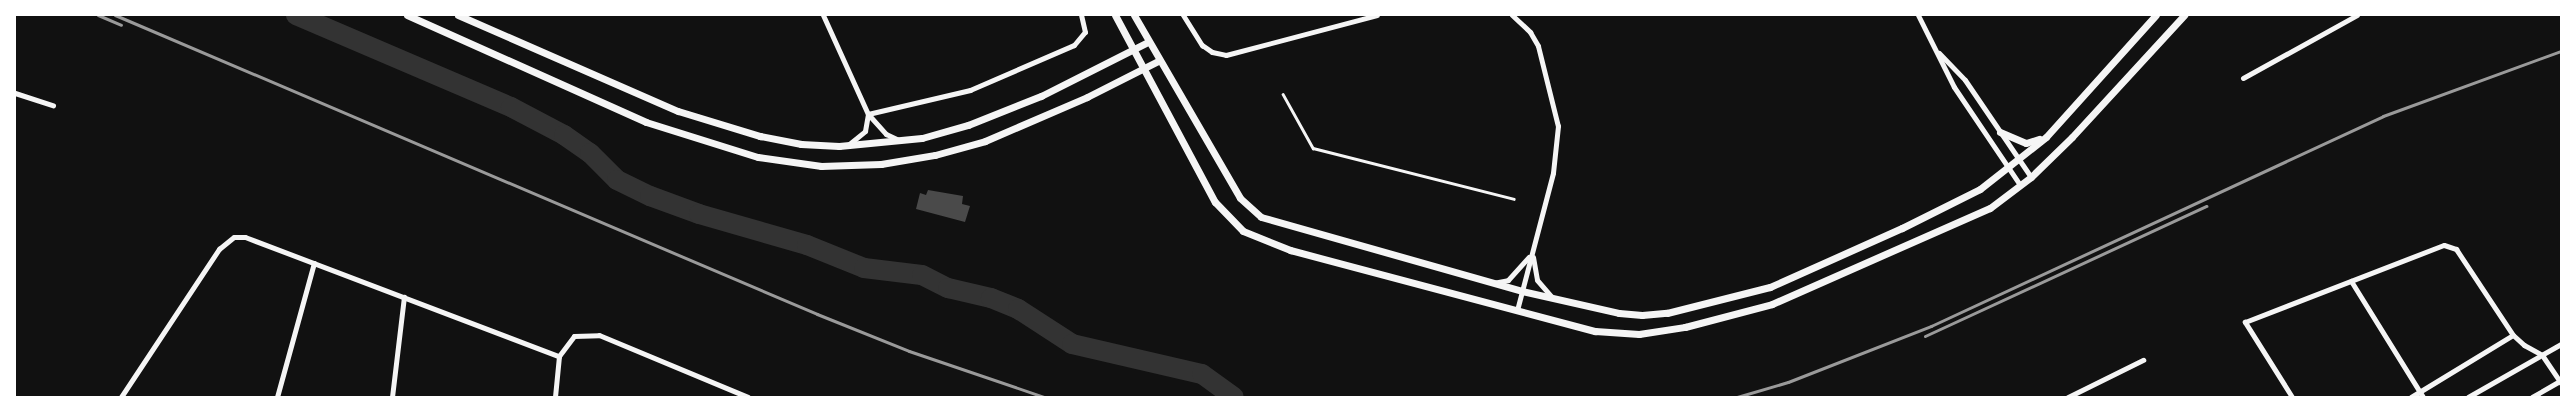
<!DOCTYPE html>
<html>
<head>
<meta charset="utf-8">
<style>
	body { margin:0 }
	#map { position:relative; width:2576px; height:412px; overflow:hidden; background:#111; font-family:Spectral,serif }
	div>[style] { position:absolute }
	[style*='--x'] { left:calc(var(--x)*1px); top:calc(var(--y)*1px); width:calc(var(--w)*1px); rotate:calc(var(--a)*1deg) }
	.river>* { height:20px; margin:-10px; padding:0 10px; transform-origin:10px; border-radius:10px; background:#333 }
	.building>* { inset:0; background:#4a4a4a }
	.service>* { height:2.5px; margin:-1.25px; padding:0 1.25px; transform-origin:1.25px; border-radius:1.25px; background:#f5f5f5 }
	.minor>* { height:5px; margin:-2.5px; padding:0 2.5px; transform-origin:2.5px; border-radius:2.5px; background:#f5f5f5 }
	.tertiary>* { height:7px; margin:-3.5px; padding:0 3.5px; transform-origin:3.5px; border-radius:3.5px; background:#f5f5f5 }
	.rail>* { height:3px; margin:-1.5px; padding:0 1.5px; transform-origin:1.5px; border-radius:1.5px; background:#9a9a9a }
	span { translate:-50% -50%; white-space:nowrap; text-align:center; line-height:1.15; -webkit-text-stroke:4px #fff; paint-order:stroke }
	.frame { position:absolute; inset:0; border:16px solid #fff; pointer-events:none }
</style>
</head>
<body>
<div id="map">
	<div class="river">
		<i style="--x:296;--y:15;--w:234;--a:23.2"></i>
		<i style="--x:511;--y:107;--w:60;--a:27.8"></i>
		<i style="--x:564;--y:135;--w:32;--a:35"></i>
		<i style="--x:590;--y:153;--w:38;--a:45"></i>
		<i style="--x:617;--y:180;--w:37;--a:26"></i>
		<i style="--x:650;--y:196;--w:52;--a:20.2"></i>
		<i style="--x:699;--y:214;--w:112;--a:16"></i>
		<i style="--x:807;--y:245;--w:61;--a:22"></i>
		<i style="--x:864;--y:268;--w:58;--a:6.9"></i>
		<i style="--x:922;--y:275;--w:29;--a:27"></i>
		<i style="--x:948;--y:288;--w:44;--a:13.1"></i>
		<i style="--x:991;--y:298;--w:29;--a:22"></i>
		<i style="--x:1018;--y:309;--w:64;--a:32.9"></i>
		<i style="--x:1072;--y:344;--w:133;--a:13"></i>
		<i style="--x:1202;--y:374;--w:39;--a:36"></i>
	</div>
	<div class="building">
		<i style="clip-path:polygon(928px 190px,963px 196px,962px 204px,970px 206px,965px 222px,916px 209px,920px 193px,926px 195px)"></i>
	</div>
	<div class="service">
		<i style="--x:1283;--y:94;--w:62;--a:60.9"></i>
		<i style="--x:1313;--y:148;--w:207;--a:14.2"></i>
	</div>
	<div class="minor">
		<i style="--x:823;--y:15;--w:109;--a:65.6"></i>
		<i style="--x:868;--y:114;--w:27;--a:48"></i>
		<i style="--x:886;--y:134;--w:14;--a:25"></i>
		<i style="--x:1183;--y:15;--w:36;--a:58"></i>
		<i style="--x:1202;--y:45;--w:12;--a:35"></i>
		<i style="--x:1212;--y:52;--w:14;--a:12"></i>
		<i style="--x:1226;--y:55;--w:156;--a:-14.8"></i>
		<i style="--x:1512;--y:15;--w:25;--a:43"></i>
		<i style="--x:1530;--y:32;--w:16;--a:60"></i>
		<i style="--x:1538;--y:46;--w:82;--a:76"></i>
		<i style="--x:1558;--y:126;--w:47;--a:96.1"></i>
		<i style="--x:1553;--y:173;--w:142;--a:104.7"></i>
		<i style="--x:1918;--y:15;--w:80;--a:63.4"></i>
		<i style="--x:1954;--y:87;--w:118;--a:56"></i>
		<i style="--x:1939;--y:53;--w:37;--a:46"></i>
		<i style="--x:1965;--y:80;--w:117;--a:55.8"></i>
		<i style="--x:2243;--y:78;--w:130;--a:-28.9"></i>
		<i style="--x:15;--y:93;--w:40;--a:18"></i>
		<i style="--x:868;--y:114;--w:105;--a:-13.2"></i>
		<i style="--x:970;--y:90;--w:113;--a:-23.4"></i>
		<i style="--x:1074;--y:45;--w:17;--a:-50"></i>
		<i style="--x:1085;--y:32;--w:17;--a:-103"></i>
		<i style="--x:848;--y:145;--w:22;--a:-39"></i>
		<i style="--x:865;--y:131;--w:17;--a:-80"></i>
		<i style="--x:1533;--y:257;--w:23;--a:80"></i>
		<i style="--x:1537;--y:280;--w:23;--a:49"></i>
		<i style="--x:2351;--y:281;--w:137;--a:58.2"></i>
		<i style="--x:1493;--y:283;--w:15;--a:-11"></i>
		<i style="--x:1508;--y:280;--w:31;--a:-48"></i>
		<i style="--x:559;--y:356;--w:25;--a:-53"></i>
		<i style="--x:574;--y:336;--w:25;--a:-2"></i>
		<i style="--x:599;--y:335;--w:161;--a:22.6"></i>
		<i style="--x:121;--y:397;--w:178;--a:-56.5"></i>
		<i style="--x:219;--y:249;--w:19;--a:-39"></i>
		<i style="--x:234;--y:237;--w:11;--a:0"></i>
		<i style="--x:245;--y:237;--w:336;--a:20.8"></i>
		<i style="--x:559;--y:356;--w:41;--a:95.6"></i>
		<i style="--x:277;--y:397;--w:139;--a:-74.6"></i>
		<i style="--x:392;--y:397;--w:101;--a:-83.2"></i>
		<i style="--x:2068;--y:397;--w:84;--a:-26.3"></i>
		<i style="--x:2292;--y:397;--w:89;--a:-122.1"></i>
		<i style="--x:2245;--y:322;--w:213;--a:-21.2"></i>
		<i style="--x:2444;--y:245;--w:13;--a:18"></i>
		<i style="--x:2456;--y:249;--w:103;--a:56.5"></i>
		<i style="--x:2513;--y:335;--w:15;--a:42"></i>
		<i style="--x:2524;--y:345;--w:21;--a:29"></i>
		<i style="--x:2542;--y:355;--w:34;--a:56"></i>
		<i style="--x:2411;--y:397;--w:119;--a:-31.3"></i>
		<i style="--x:2468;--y:397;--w:107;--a:-29.7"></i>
		<i style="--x:2532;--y:397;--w:34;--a:-30"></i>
	</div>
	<div class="tertiary">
		<i style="--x:407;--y:15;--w:262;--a:24.1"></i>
		<i style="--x:646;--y:122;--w:117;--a:17.4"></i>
		<i style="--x:758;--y:157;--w:64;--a:8.1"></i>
		<i style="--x:821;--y:166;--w:60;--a:-1.9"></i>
		<i style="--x:881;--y:164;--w:55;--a:-9.5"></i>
		<i style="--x:935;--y:155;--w:52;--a:-15.6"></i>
		<i style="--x:985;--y:141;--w:111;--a:-23.3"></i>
		<i style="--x:1087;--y:97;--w:80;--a:-26.9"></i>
		<i style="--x:458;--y:15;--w:240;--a:23.6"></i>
		<i style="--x:678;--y:111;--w:86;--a:17"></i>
		<i style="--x:760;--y:136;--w:42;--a:11"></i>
		<i style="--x:801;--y:144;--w:38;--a:3"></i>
		<i style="--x:839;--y:146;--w:83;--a:-5.5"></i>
		<i style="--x:922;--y:138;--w:48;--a:-15.8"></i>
		<i style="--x:968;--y:125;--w:79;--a:-21.7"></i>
		<i style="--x:1041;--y:96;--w:120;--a:-26.8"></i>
		<i style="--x:1115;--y:15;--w:212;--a:61.9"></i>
		<i style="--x:1215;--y:202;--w:40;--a:46"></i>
		<i style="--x:1243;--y:231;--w:51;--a:22"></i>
		<i style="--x:1290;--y:250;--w:316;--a:14.9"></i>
		<i style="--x:1595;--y:331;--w:44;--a:3.9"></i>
		<i style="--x:1639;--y:334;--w:47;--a:-8.7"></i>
		<i style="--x:1685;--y:327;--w:90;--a:-14.8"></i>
		<i style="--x:1772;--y:304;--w:238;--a:-23.8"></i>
		<i style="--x:1990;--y:208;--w:51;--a:-37.1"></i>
		<i style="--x:2031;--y:177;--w:57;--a:-44.3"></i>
		<i style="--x:2072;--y:137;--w:166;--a:-47.4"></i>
		<i style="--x:1134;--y:15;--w:211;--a:59.9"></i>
		<i style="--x:1240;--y:198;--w:28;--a:42"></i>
		<i style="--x:1261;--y:217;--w:271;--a:15.8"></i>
		<i style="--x:1522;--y:291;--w:99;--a:12.8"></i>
		<i style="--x:1619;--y:313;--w:23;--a:5"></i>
		<i style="--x:1642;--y:315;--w:25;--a:-5"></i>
		<i style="--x:1667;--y:313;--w:106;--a:-14.2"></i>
		<i style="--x:1770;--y:287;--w:145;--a:-24.1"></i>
		<i style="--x:1902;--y:228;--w:87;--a:-26.6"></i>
		<i style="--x:1980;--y:189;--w:84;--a:-38.2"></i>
		<i style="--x:2046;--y:137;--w:164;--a:-48"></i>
		<i style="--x:2000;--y:132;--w:28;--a:23"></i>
		<i style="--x:2026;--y:143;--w:14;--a:-17"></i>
	</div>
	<div class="rail">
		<i style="--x:98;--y:15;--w:25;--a:23"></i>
		<i style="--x:115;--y:15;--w:763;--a:23.07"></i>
		<i style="--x:817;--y:314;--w:99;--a:21.9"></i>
		<i style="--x:909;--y:351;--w:143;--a:18.8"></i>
		<i style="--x:1925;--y:336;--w:310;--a:-24.8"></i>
		<i style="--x:1737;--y:397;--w:53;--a:-16.4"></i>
		<i style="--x:1788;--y:382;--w:154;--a:-21.4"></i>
		<i style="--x:1931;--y:326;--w:498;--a:-24.9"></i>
		<i style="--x:2383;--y:116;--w:189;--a:-20.1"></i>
	</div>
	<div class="frame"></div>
</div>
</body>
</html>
